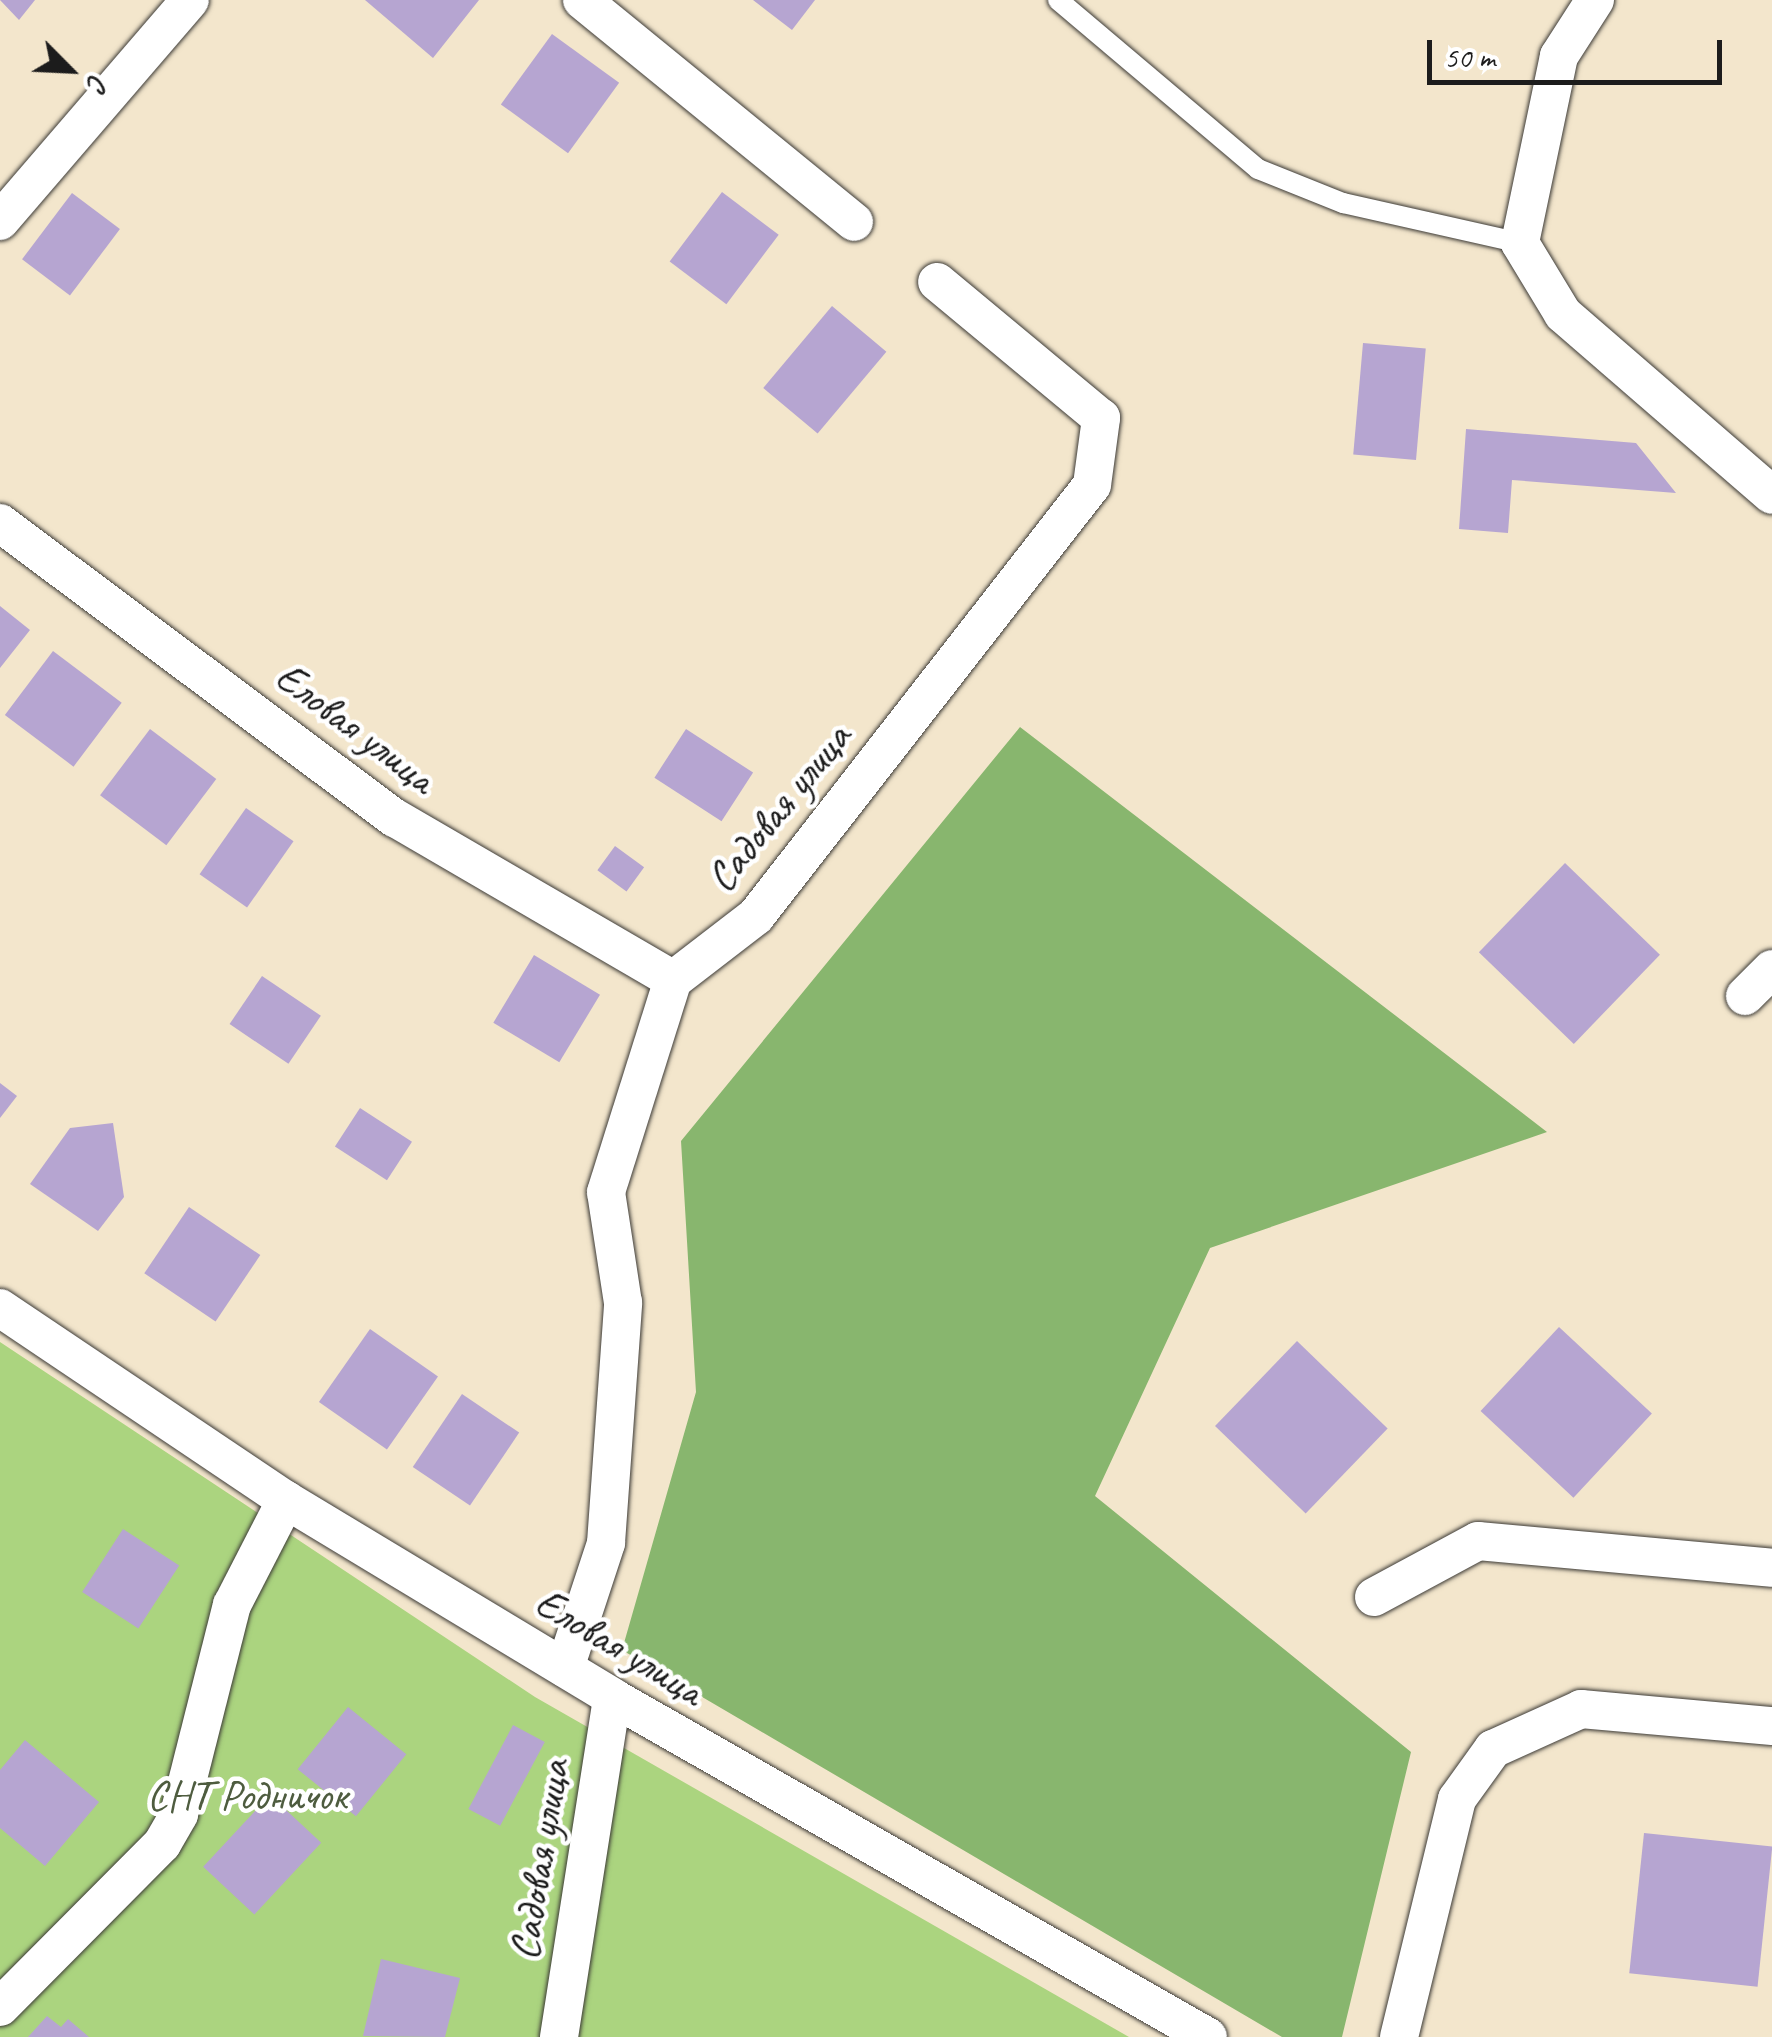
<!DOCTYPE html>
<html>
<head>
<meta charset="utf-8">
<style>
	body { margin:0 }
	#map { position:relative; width:1772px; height:2037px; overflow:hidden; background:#f3e6cc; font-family:Caveat,sans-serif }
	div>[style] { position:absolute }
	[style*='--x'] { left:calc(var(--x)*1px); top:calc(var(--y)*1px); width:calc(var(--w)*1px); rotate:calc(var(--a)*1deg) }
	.green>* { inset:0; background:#abd47f }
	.forest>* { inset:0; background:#88b66e }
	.building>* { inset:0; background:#b6a5d1; transform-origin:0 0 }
	.roads { filter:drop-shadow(0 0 2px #3c3a36) drop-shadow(0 0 2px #3c3a36) }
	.lane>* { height:20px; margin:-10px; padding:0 10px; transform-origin:10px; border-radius:10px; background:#fff }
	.street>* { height:38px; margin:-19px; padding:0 19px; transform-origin:19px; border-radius:19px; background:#fff }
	span { translate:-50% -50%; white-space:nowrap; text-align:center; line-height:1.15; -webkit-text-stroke:9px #fff; paint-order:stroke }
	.street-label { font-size:42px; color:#1c1c1c }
	.park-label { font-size:42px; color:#4e5c3f }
	.north { position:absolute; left:20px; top:20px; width:100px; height:100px; -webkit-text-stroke:8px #fff; paint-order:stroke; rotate:114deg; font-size:28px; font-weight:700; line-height:40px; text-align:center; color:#1c1c1c }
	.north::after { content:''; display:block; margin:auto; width:35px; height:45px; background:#1c1c1c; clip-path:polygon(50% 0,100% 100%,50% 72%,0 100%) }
	.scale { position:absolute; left:1427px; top:40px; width:295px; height:45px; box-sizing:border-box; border:5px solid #1c1c1c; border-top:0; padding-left:12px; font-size:30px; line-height:35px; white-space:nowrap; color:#1c1c1c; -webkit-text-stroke:8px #fff; paint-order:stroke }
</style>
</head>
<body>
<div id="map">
	<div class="green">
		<i style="clip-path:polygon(0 1342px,535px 1697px,1129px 2037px,0 2037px)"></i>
	</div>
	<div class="forest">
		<i style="clip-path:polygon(1020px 727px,1547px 1132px,1210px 1248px,1095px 1496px,1411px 1752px,1342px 2037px,1282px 2037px,622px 1650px,696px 1392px,681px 1141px)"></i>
	</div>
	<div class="building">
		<i style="clip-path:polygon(0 0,35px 0,19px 20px)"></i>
		<i style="clip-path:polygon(365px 0,479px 0,433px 58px)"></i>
		<i style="clip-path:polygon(753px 0,815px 0,792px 30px)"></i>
		<i style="left:552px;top:34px;width:83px;height:87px;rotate:36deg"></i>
		<i style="left:722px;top:192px;width:71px;height:87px;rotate:37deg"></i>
		<i style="left:72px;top:193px;width:60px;height:83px;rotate:37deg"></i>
		<i style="left:832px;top:306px;width:71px;height:107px;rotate:40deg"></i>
		<i style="left:1363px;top:343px;width:63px;height:112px;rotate:5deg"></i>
		<i style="clip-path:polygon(1466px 429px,1636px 443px,1676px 493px,1512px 480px,1508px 533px,1459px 529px)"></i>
		<i style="clip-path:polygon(0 606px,30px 630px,0 668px)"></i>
		<i style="left:53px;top:651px;width:86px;height:80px;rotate:37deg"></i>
		<i style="left:150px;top:729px;width:83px;height:83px;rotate:37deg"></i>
		<i style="left:686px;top:729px;width:80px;height:58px;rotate:33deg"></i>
		<i style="left:246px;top:808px;width:58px;height:81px;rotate:35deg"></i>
		<i style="left:615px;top:846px;width:36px;height:30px;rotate:36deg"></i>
		<i style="left:1565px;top:863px;width:132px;height:124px;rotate:44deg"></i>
		<i style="left:534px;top:955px;width:77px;height:79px;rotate:31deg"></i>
		<i style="left:262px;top:976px;width:71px;height:58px;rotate:34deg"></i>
		<i style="clip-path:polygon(0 1083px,17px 1096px,0 1118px)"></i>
		<i style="left:360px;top:1108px;width:62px;height:46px;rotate:33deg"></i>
		<i style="clip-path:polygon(113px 1123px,124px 1197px,98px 1231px,30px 1184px,70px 1128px)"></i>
		<i style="left:189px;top:1207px;width:86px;height:80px;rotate:34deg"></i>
		<i style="left:1559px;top:1327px;width:127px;height:115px;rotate:43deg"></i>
		<i style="left:370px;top:1329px;width:83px;height:89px;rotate:35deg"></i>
		<i style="left:1297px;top:1341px;width:126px;height:118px;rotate:44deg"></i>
		<i style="left:462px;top:1394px;width:69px;height:88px;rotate:34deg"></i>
		<i style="left:123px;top:1529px;width:67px;height:75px;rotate:33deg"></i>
		<i style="left:348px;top:1707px;width:75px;height:80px;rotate:39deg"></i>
		<i style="left:513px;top:1725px;width:36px;height:95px;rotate:28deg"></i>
		<i style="clip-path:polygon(25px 1740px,99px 1802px,45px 1866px,0 1828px,0 1770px)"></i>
		<i style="left:270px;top:1795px;width:70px;height:98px;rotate:43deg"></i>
		<i style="left:1644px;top:1833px;width:129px;height:141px;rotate:6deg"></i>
		<i style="clip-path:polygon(381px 1959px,460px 1978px,445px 2037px,363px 2036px)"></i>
		<i style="clip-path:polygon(47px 2016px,61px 2027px,68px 2019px,89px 2037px,28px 2037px)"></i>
	</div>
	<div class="roads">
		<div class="lane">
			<i style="--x:1058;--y:0;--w:262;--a:40.2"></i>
			<i style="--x:1258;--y:169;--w:92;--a:21.8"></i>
			<i style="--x:1343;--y:203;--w:181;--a:12.7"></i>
		</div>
		<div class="street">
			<i style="--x:582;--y:0;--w:351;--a:39.2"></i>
			<i style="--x:1595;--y:0;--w:67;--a:122.7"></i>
			<i style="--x:1559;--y:56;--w:191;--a:101.8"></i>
			<i style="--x:1520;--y:243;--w:83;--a:58.8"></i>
			<i style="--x:1563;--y:314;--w:276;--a:40.9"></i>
			<i style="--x:0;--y:221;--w:291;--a:-49.3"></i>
			<i style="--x:0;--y:523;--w:493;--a:36.8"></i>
			<i style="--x:395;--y:818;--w:322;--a:30.2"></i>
			<i style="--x:1745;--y:996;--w:38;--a:-45"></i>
			<i style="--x:0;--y:1308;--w:344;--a:33.9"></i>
			<i style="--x:286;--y:1500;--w:381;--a:31.1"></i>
			<i style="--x:612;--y:1697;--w:686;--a:29.7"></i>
			<i style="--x:1374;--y:1597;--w:118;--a:-28.3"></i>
			<i style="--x:1478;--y:1541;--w:295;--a:5.2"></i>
			<i style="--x:565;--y:1668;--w:132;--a:-71.8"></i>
			<i style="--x:606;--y:1543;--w:241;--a:-85.9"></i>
			<i style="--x:623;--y:1303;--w:112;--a:-98.7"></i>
			<i style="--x:606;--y:1192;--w:222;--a:-72.5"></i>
			<i style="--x:673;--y:980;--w:105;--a:-37.6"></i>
			<i style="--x:756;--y:916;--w:546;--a:-52.06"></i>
			<i style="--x:1092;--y:485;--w:68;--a:-82.3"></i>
			<i style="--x:1101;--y:418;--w:213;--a:-140.3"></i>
			<i style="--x:0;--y:2007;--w:230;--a:-45.2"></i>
			<i style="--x:162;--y:1844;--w:34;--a:-60"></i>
			<i style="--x:179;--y:1814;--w:216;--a:-75.8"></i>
			<i style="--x:232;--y:1605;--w:118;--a:-62.8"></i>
			<i style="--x:559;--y:2037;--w:344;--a:-81.1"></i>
			<i style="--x:1399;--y:2037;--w:245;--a:-76.3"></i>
			<i style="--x:1457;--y:1799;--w:62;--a:-54.2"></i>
			<i style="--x:1493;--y:1749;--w:97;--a:-24.4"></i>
			<i style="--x:1581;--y:1709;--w:192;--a:5.1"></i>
		</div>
	</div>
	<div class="street-label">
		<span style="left:355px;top:728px;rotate:37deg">Еловая улица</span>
		<span style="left:779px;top:808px;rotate:-51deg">Садовая улица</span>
		<span style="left:619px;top:1647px;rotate:31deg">Еловая улица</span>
		<span style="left:540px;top:1860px;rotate:-81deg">Садовая улица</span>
	</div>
	<div class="park-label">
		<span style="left:247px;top:1796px">СНТ Родничок</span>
	</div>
	<div class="north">С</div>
	<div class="scale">50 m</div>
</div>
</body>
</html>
